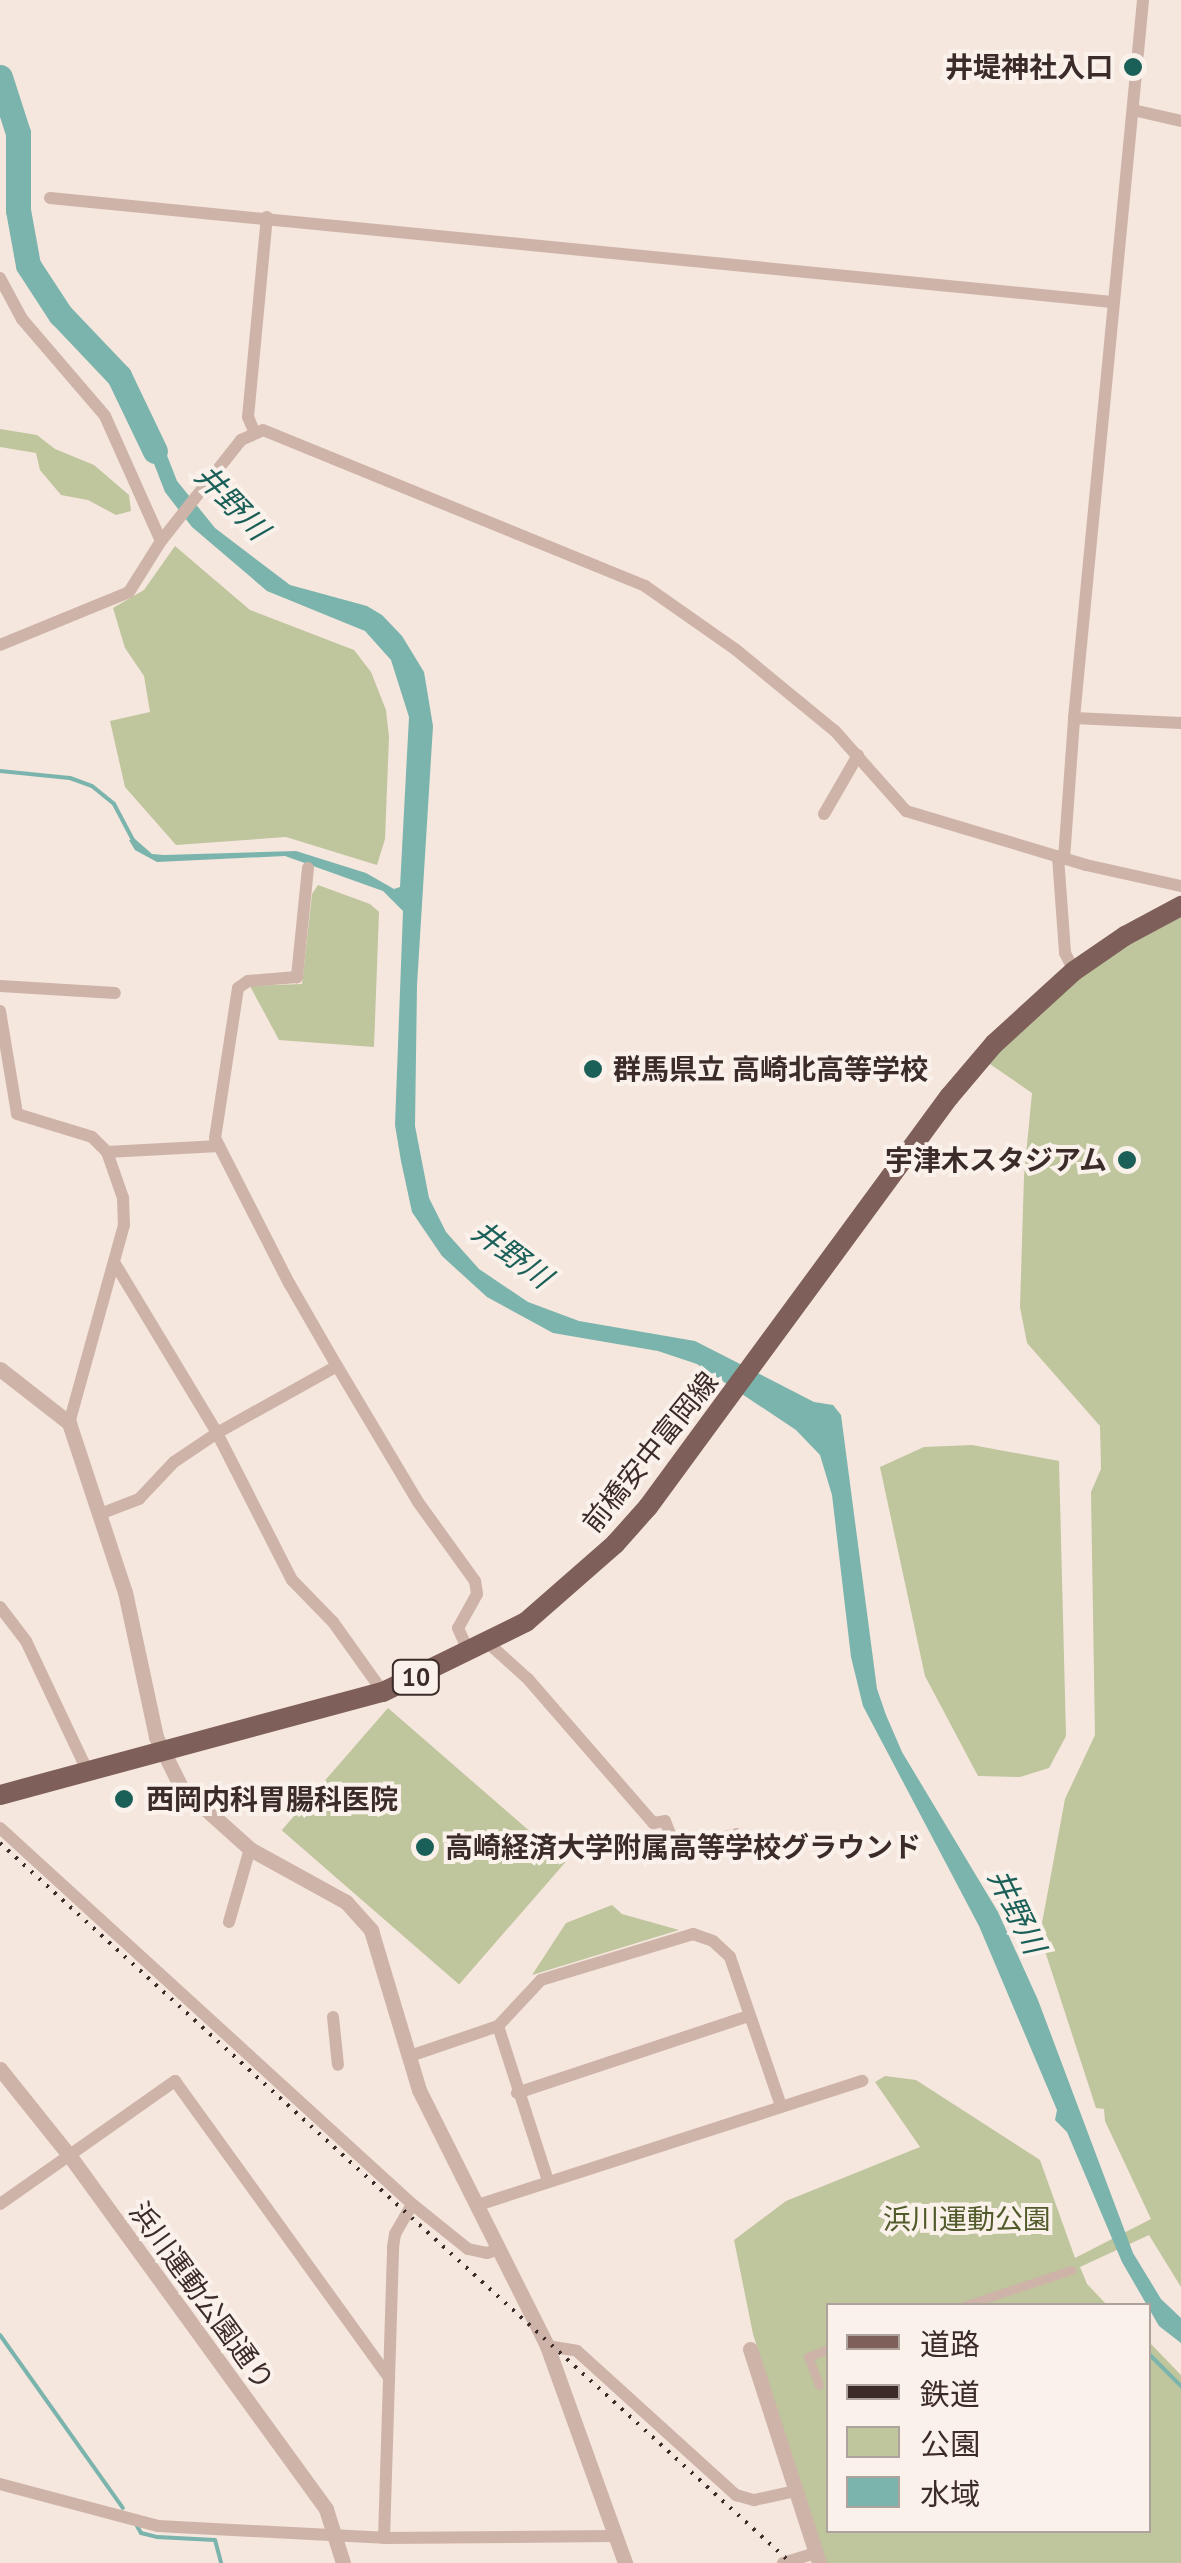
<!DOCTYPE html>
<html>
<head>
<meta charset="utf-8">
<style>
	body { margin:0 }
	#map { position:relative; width:1181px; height:2563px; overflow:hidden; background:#f5e6de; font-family:"PT Sans","Noto Sans JP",sans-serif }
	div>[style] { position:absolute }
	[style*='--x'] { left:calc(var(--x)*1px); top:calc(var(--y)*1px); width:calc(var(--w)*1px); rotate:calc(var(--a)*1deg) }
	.green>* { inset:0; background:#bfc59c; transform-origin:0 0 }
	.water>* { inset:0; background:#7ab4ac }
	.stream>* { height:4px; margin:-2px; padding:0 2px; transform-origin:2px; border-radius:2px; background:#7ab4ac }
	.river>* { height:25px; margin:-12.5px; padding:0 12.5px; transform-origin:12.5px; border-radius:12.5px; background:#7ab4ac }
	.pedestrian>* { height:9px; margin:-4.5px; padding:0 4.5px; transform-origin:4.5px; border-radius:4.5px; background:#ceb3a8 }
	.minor>* { height:12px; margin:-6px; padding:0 6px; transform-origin:6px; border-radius:6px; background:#ceb3a8 }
	.tertiary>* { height:15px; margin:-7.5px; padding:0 7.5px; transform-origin:7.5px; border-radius:7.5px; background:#ceb3a8 }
	.primary>* { height:20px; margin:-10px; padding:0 10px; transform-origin:10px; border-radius:10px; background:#7e5f59 }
	.rail>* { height:4px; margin-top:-2px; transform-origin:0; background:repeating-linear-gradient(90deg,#3b2b29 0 2.5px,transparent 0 10.5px) }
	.dots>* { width:28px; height:28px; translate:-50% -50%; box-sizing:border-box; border:5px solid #fbf1eb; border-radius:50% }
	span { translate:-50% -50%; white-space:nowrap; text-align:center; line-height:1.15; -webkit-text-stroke:8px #fbf1eb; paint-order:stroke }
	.shield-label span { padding:2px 8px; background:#fbf1eb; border:2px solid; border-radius:8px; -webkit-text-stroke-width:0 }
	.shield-label { font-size:25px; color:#3b2b29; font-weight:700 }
	.poi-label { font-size:28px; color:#3b2b29; font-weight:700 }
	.right { translate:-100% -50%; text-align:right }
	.left { translate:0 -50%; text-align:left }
	.street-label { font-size:28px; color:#3b2b29 }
	.park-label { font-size:28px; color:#525b2b }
	.water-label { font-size:30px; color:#1b6058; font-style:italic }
	.legend { position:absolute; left:826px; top:2303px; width:325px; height:230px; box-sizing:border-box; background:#fbf1eb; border:2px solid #aea29d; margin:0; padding:12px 18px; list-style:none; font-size:30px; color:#3b2b29 }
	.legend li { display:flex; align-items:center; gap:20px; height:50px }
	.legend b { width:50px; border:2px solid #aea29d }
</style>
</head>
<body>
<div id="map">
	<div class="green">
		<i style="clip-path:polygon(0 429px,37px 435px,55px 449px,94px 465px,129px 495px,131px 511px,116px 515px,88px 500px,61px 495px,40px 470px,36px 453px,0 447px)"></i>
		<i style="clip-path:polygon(175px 546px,250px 610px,354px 650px,371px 672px,386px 710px,389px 737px,385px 839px,377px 865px,286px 837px,176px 845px,125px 787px,110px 721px,150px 712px,144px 676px,125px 648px,113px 608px,144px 590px)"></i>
		<i style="clip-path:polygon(318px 885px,370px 904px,379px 912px,374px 1047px,279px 1040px,250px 986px,302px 984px,312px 894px)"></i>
		<i style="clip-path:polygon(1181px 917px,1181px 2287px,1149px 2235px,1080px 2267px,1087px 2284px,1107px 2305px,828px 2306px,828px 2530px,1148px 2530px,1149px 2342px,1181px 2375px,1181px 2563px,825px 2563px,753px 2334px,734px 2240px,786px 2201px,920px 2147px,875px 2082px,885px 2076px,916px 2080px,1040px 2160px,1075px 2258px,1151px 2219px,1105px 2121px,1104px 2109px,1096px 2108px,1045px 1951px,1042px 1923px,1065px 1799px,1095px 1735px,1091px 1492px,1101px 1469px,1100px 1426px,1027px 1343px,1020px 1307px,1024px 1176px,1032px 1093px,987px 1062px,1035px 1010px,1120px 950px)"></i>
		<i style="clip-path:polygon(972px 1445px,1059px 1461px,1066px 1736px,1049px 1768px,1020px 1777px,978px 1776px,925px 1676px,880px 1467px,924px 1447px)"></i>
		<i style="left:388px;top:1708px;width:235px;height:162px;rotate:41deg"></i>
		<i style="clip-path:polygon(612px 1905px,622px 1914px,679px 1930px,532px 1975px,566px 1923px)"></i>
	</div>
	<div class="water">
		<i style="clip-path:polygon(152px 417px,177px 481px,215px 528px,290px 585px,367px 606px,382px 615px,402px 636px,424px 672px,433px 726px,417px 985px,415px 1126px,429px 1198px,446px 1232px,479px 1269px,528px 1302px,579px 1321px,695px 1341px,814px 1402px,833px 1405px,841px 1415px,877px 1689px,886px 1715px,902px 1752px,998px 1912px,1038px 2000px,1133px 2253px,1161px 2299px,1181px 2318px,1181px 2343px,1159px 2326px,1122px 2262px,1067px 2132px,1055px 2120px,1057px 2110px,979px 1926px,863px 1706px,851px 1657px,832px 1495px,820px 1455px,796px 1430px,697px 1364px,658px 1351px,553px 1333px,487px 1297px,442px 1256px,412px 1212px,401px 1161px,395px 1125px,403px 911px,383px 891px,285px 856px,157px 862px,135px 850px,129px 840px,135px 839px,152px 854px,164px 855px,296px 851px,366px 873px,394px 889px,400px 887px,409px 717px,391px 660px,365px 631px,267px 591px,192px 527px,165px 492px,151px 456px,140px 422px)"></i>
	</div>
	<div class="stream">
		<i style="--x:0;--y:771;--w:70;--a:5.7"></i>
		<i style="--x:70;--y:778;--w:23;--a:20"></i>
		<i style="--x:92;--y:786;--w:28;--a:39"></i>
		<i style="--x:114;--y:804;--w:43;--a:62.2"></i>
		<i style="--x:0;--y:2335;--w:212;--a:54.6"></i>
		<i style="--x:1150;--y:2355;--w:44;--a:45"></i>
		<i style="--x:137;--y:2526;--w:8;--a:60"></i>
		<i style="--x:141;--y:2533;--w:16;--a:14"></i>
		<i style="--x:157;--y:2537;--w:58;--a:3"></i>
		<i style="--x:215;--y:2540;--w:24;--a:75"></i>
	</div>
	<div class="river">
		<i style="--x:0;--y:77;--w:59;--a:72.2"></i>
		<i style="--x:18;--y:133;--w:77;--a:90"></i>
		<i style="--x:18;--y:210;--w:56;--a:79.7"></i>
		<i style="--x:28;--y:265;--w:59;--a:56.9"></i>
		<i style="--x:60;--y:314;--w:86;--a:46.4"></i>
		<i style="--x:119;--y:376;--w:83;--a:64.4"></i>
	</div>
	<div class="pedestrian">
		<i style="--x:963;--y:2306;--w:114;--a:-18.4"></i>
		<i style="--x:819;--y:2385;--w:30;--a:-111"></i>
		<i style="--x:808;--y:2357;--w:22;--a:-22"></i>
	</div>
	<div class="minor">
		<i style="--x:1133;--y:110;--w:49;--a:12.9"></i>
		<i style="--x:50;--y:198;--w:1067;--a:5.59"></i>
		<i style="--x:0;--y:278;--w:47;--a:61.8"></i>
		<i style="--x:22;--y:319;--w:128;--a:49.4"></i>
		<i style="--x:105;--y:416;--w:137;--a:65.9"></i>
		<i style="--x:254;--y:431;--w:15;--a:-113"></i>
		<i style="--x:248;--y:417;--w:201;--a:-84.6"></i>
		<i style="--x:0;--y:645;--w:139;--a:-22.3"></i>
		<i style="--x:129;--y:592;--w:60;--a:-57.9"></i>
		<i style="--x:161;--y:541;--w:129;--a:-51.6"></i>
		<i style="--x:241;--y:440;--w:24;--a:-24"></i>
		<i style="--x:263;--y:430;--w:413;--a:22.2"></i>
		<i style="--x:645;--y:586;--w:110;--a:35"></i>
		<i style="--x:735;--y:649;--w:129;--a:39.4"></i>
		<i style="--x:835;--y:731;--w:107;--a:48.4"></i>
		<i style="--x:906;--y:811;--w:188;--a:16.7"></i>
		<i style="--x:1086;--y:865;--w:97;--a:12.5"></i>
		<i style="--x:1074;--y:718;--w:107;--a:2.7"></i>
		<i style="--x:824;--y:814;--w:68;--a:-60"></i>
		<i style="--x:1058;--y:857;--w:96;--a:85.8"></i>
		<i style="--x:1065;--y:953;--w:20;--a:63"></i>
		<i style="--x:1064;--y:859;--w:141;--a:-85.9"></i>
		<i style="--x:1074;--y:718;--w:721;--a:-84.51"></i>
		<i style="--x:308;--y:868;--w:110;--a:95.8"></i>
		<i style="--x:297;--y:977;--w:49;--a:175.3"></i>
		<i style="--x:248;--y:981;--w:12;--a:145"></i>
		<i style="--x:238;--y:988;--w:152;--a:98.7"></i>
		<i style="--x:215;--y:1138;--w:163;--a:63"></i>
		<i style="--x:289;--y:1283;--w:96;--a:60"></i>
		<i style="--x:337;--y:1366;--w:158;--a:59.2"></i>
		<i style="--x:418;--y:1502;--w:97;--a:54.2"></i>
		<i style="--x:475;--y:1581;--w:13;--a:81"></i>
		<i style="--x:477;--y:1594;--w:39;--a:119"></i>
		<i style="--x:458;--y:1628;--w:27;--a:66"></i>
		<i style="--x:0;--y:986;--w:115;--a:3.5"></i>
		<i style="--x:0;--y:1011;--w:104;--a:80.6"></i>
		<i style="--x:17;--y:1114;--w:78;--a:17"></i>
		<i style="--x:92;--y:1137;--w:21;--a:45"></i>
		<i style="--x:107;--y:1152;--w:49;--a:70.8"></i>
		<i style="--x:123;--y:1198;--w:27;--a:88"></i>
		<i style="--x:124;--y:1225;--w:205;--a:105.5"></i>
		<i style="--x:107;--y:1152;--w:112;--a:-3.1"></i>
		<i style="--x:114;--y:1262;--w:200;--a:58.9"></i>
		<i style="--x:217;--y:1433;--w:165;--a:63"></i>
		<i style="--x:292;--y:1580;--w:59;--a:45.7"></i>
		<i style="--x:333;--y:1622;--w:86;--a:54.5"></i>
		<i style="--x:100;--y:1514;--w:42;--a:-21"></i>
		<i style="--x:139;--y:1499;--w:51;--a:-46.6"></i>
		<i style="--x:174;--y:1462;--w:52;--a:-34"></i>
		<i style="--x:217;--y:1433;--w:137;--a:-29.2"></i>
		<i style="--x:0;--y:1607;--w:43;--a:52.6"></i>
		<i style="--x:26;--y:1641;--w:145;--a:64.7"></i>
		<i style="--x:487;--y:1642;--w:55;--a:42.1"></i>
		<i style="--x:528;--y:1679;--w:191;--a:49"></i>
		<i style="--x:653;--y:1823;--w:12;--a:-9"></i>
		<i style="--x:665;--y:1821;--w:31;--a:69"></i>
		<i style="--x:676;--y:1850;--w:63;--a:-14.7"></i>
		<i style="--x:0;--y:1828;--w:558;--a:42.38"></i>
		<i style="--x:412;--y:2204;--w:72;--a:38.8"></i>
		<i style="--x:468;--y:2249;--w:19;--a:12"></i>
		<i style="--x:487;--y:2253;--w:13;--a:-18"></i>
		<i style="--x:229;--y:1922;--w:76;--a:-74"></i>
		<i style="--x:333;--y:2017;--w:48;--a:84.1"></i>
		<i style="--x:498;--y:2026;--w:163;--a:72.1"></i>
		<i style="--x:410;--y:2056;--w:93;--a:-18.8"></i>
		<i style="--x:498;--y:2026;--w:63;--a:-46.9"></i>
		<i style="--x:541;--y:1980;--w:159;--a:-16.8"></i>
		<i style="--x:693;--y:1934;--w:21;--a:19"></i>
		<i style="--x:713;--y:1941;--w:23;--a:43"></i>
		<i style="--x:730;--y:1957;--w:157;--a:71.1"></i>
		<i style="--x:517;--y:2093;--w:244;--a:-18.4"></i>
		<i style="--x:0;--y:2204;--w:214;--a:-35.1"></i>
		<i style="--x:175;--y:2081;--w:366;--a:54.2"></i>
		<i style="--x:478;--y:2205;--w:404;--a:-17.9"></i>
		<i style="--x:547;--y:2346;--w:30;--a:9"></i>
		<i style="--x:577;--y:2351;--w:215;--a:42.2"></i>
		<i style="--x:736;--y:2495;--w:19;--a:16"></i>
		<i style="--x:754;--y:2500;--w:43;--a:-12.1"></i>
		<i style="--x:0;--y:2484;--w:163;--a:14.9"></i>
		<i style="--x:158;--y:2526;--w:226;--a:3"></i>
		<i style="--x:384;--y:2538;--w:229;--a:-0.5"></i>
		<i style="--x:384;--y:2538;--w:291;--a:-88.2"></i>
		<i style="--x:393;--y:2247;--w:13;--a:-81"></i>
		<i style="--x:395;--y:2234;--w:34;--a:-60"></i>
		<i style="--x:783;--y:2563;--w:34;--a:-17"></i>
	</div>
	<div class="tertiary">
		<i style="--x:0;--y:1369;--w:88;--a:38"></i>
		<i style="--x:69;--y:1423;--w:178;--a:71.7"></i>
		<i style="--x:125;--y:1592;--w:148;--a:77.9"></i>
		<i style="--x:156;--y:1737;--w:56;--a:63.4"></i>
		<i style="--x:181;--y:1787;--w:93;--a:41.9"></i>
		<i style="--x:250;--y:1849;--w:110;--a:28.9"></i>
		<i style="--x:346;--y:1902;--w:38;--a:48"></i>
		<i style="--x:371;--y:1930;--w:167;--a:73.3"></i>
		<i style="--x:419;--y:2090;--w:286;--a:63.4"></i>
		<i style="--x:547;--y:2346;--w:231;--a:70.2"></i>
		<i style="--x:0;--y:2069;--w:110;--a:51.3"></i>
		<i style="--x:69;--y:2155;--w:437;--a:54"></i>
		<i style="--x:326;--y:2509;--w:57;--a:72.5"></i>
		<i style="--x:750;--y:2349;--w:225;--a:72.1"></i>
	</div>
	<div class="primary">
		<i style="--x:0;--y:1795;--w:397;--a:-15.1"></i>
		<i style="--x:383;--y:1692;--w:159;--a:-26.1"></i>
		<i style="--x:526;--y:1622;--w:118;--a:-41.2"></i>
		<i style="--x:615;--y:1544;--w:50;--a:-48.3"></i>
		<i style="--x:648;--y:1507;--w:509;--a:-53.72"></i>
		<i style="--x:949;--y:1097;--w:70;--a:-49.7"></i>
		<i style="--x:994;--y:1044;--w:108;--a:-42.4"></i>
		<i style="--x:1074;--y:971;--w:62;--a:-34.5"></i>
		<i style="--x:1125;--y:936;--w:64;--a:-28.2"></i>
	</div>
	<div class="rail">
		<i style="--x:0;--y:1843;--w:1070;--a:42.31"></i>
	</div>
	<div class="dots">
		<i style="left:1133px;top:67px;background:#1b6058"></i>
		<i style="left:593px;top:1069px;background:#1b6058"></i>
		<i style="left:1127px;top:1160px;background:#1b6058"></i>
		<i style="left:124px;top:1799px;background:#1b6058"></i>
		<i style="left:425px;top:1847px;background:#1b6058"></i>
	</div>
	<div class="shield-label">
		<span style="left:416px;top:1677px">10</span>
	</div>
	<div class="poi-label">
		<span class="right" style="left:1113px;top:67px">井堤神社入口</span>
		<span class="left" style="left:613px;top:1069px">群馬県立 高崎北高等学校</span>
		<span class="right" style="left:1107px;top:1160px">宇津木スタジアム</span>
		<span class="left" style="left:146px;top:1799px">西岡内科胃腸科医院</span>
		<span class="left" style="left:445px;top:1847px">高崎経済大学附属高等学校グラウンド</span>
	</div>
	<div class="street-label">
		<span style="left:650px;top:1452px;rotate:-51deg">前橋安中富岡線</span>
		<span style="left:202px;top:2296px;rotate:54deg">浜川運動公園通り</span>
	</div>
	<div class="park-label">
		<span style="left:967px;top:2219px">浜川運動公園</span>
	</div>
	<div class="water-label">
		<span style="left:232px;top:502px;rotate:46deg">井野川</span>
		<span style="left:512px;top:1254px;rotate:37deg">井野川</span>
		<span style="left:1017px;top:1911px;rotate:64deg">井野川</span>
	</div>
	<ul class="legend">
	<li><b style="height:12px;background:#7e5f59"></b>道路</li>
	<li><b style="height:12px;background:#3b2b29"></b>鉄道</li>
	<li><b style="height:28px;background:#bfc59c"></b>公園</li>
	<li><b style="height:28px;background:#7ab4ac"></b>水域</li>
	</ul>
</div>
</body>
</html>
